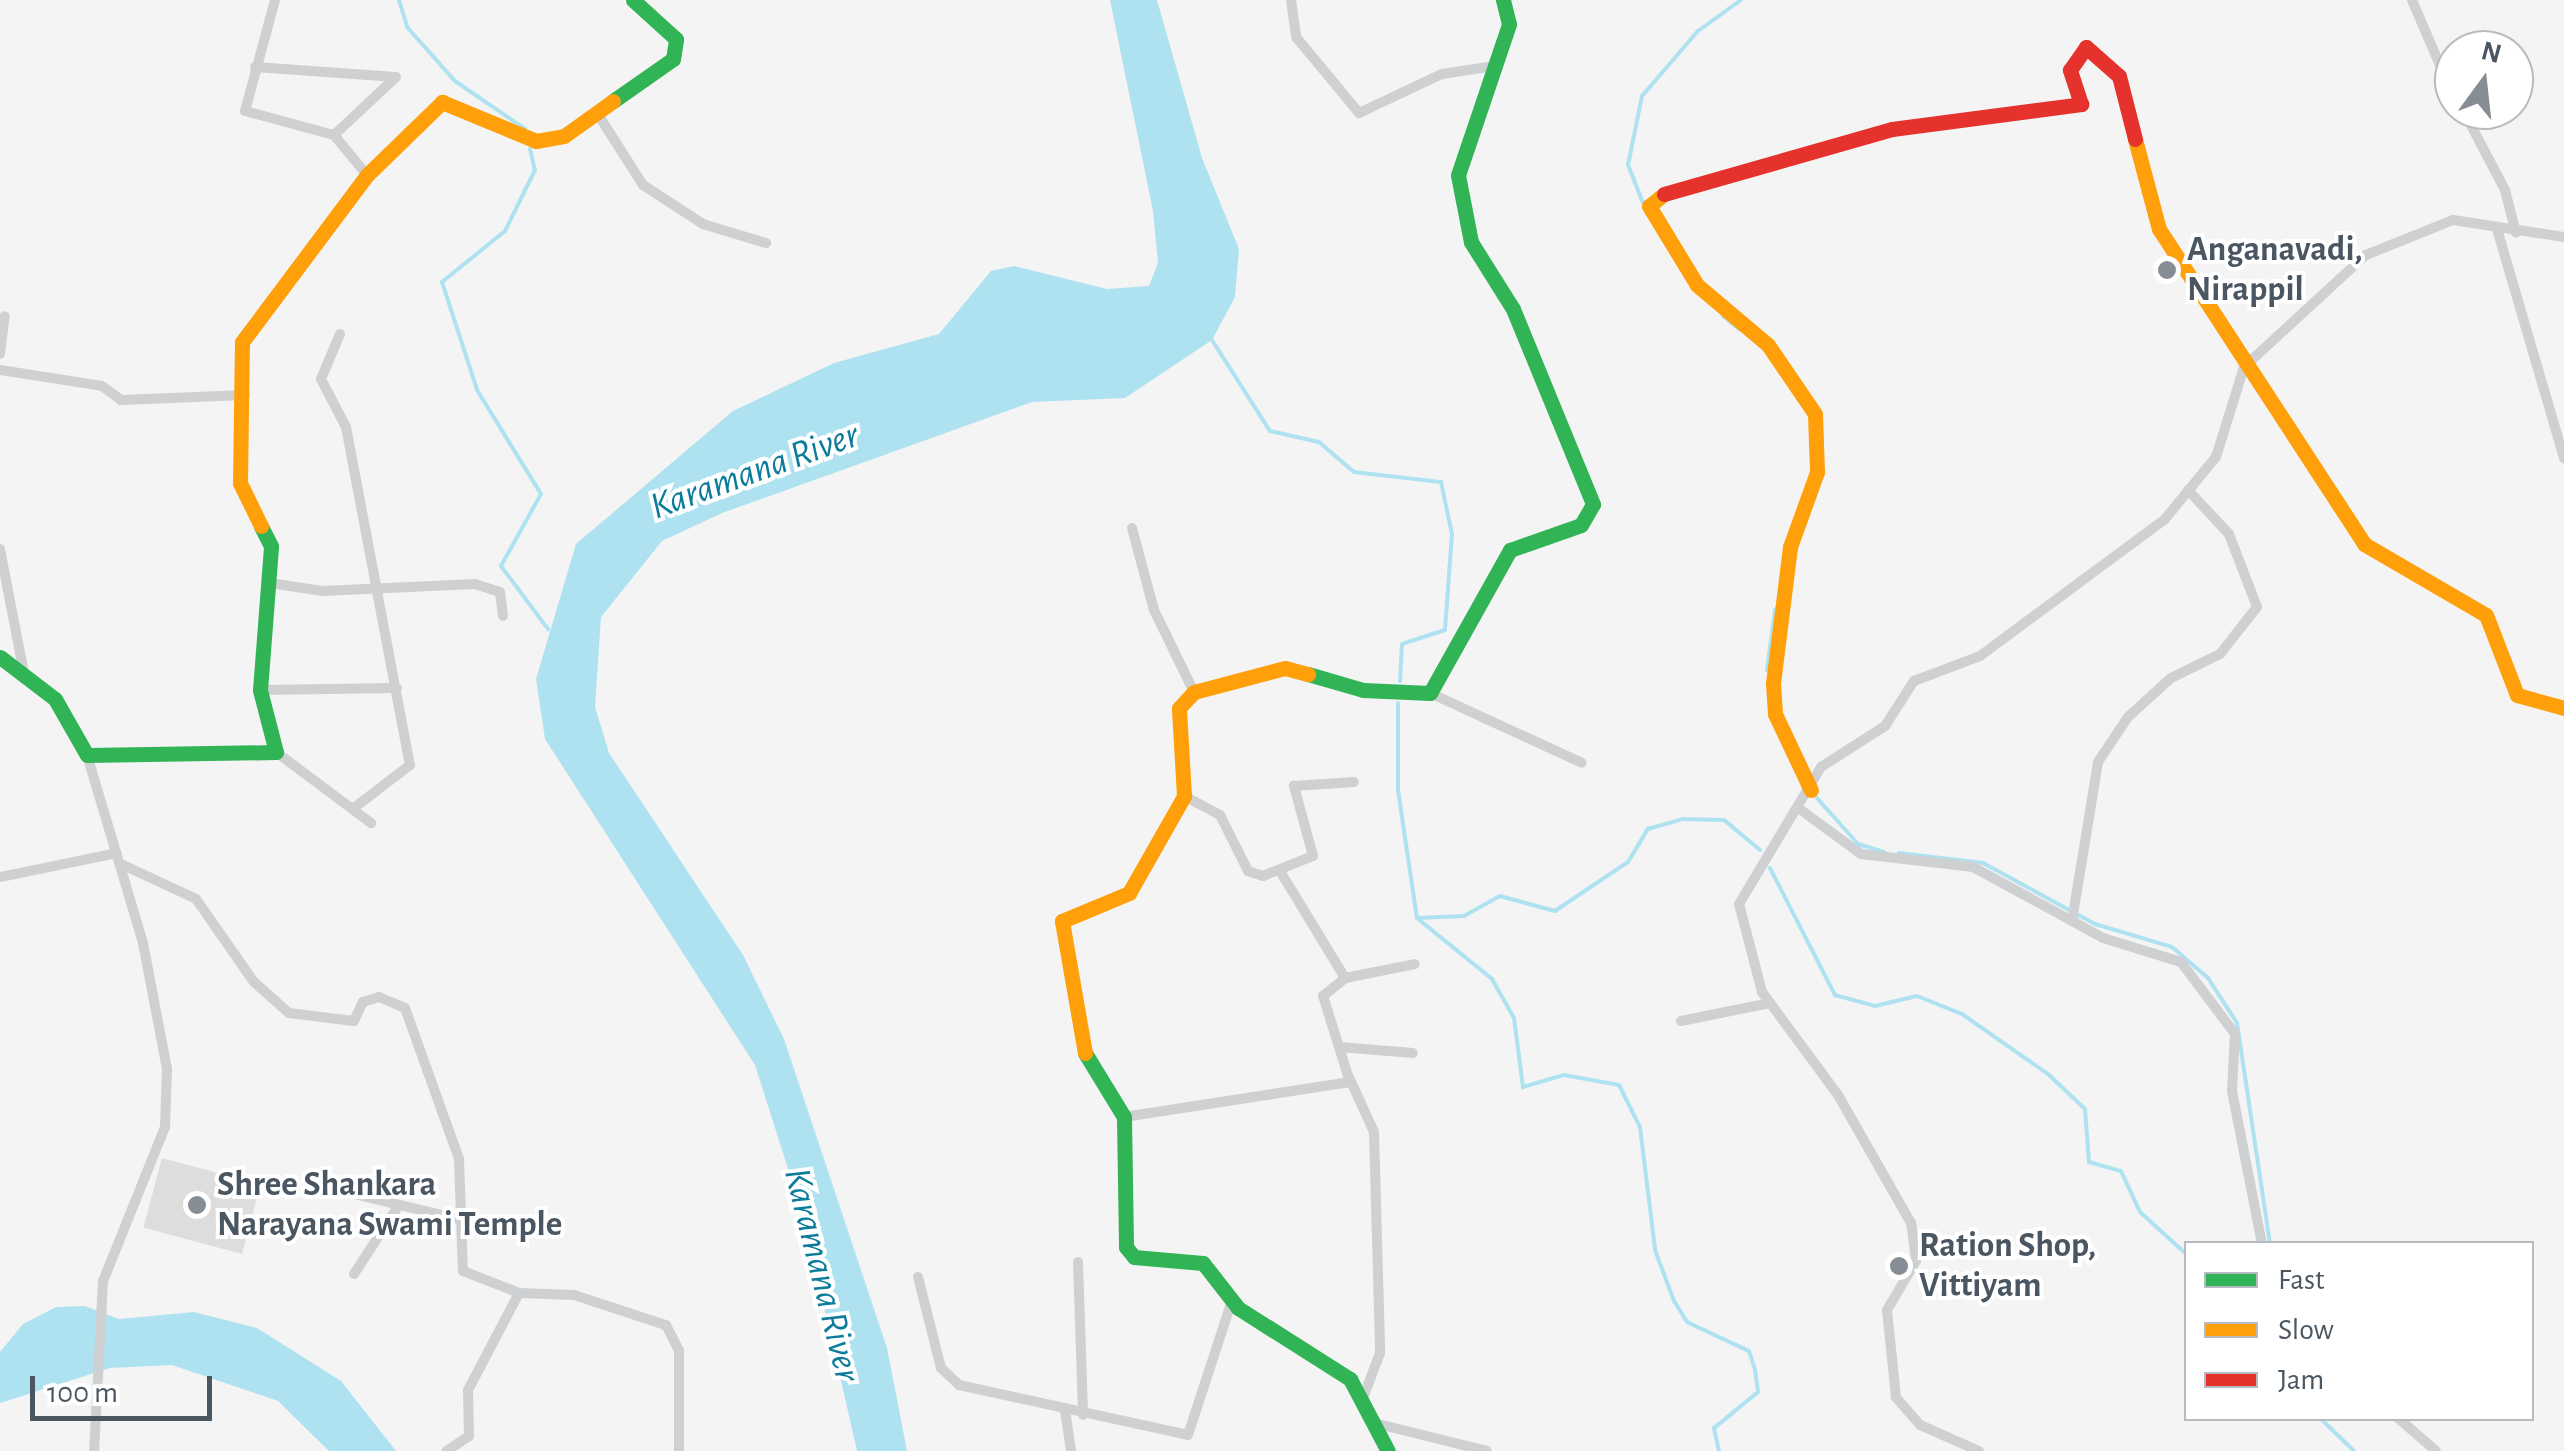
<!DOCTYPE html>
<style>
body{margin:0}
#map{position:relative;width:2564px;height:1451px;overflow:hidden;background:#f4f4f4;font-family:"Alegreya Sans",sans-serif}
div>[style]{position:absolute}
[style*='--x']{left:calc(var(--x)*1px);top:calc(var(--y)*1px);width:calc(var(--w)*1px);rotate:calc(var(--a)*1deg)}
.water>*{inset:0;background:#aee2f0}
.stream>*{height:4px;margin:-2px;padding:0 2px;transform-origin:2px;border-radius:2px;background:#aee2f0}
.building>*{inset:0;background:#ddddde;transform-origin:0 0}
.street>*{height:10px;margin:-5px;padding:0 5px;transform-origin:5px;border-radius:5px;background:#ced0d2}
.fast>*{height:15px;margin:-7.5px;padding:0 7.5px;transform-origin:7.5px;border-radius:7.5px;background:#30b455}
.slow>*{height:15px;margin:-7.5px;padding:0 7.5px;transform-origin:7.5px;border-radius:7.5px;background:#ff9f0a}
.jam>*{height:15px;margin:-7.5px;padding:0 7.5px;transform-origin:7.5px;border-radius:7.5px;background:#e5322d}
.dots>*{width:28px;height:28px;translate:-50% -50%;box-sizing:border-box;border:5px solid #fff;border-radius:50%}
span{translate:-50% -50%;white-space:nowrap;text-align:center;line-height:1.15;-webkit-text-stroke:8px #fff;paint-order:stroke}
.poi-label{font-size:35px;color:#4a5661;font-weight:700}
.left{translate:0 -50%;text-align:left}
.water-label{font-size:38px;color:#0c7c9b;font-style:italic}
.legend{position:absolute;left:2184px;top:1241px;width:350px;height:180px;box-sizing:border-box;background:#fff;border:2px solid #b7bbc0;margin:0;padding:12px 18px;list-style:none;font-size:30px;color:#4a5661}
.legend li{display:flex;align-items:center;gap:20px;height:50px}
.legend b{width:50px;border:2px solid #b7bbc0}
.north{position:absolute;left:2434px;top:30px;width:100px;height:100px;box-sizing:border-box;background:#fff;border:2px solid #b7bbc0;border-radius:50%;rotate:15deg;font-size:28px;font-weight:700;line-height:40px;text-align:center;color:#4a5661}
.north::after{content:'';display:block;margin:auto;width:35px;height:45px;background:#868d94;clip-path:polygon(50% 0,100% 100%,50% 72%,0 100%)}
.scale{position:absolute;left:30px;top:1376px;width:182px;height:45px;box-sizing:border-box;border:5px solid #4a5661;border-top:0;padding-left:12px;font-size:30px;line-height:35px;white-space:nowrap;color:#4a5661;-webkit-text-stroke:8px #fff;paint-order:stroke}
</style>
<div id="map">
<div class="water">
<i style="clip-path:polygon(1110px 0,1157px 0,1202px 158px,1239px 249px,1235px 297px,1212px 340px,1125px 398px,1032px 402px,722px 513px,662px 541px,601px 617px,595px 707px,609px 753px,743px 955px,784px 1039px,887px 1348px,907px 1451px,857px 1451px,804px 1219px,755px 1065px,545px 739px,536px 679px,576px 544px,733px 411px,834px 363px,939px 334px,991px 271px,1014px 266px,1107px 289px,1149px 286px,1158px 263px,1153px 211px)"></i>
<i style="clip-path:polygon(85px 1306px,119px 1319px,194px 1312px,257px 1328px,341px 1381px,396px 1451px,329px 1451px,278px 1401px,172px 1365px,110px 1368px,0 1403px,0 1352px,23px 1324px,56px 1307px)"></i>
</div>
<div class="stream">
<i style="--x:399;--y:0;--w:28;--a:73"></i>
<i style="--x:407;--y:27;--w:72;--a:48.4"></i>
<i style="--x:455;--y:81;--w:85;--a:34.4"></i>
<i style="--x:530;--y:149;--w:22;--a:77"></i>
<i style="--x:535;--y:170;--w:68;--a:116.2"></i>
<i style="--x:505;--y:231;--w:81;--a:141"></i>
<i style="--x:442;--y:282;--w:114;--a:72"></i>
<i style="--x:477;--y:390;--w:122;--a:58.4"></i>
<i style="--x:541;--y:494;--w:82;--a:119.1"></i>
<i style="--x:501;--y:566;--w:79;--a:53.3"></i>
<i style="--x:1643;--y:203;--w:41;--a:-111.5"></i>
<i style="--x:1628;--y:165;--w:70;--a:-78.5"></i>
<i style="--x:1642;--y:96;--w:86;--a:-49.3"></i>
<i style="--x:1698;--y:31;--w:53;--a:-35.8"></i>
<i style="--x:1723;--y:316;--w:21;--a:39"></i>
<i style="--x:1212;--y:340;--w:108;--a:57.5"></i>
<i style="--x:1270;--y:431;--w:50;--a:12.7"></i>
<i style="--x:1319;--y:442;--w:46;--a:40.6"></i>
<i style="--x:1354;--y:472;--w:88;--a:6.6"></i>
<i style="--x:1441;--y:482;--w:53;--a:78.1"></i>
<i style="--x:1452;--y:534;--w:96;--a:94.2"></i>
<i style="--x:1445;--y:630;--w:45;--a:162"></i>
<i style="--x:1402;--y:644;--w:37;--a:93"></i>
<i style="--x:1767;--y:670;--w:61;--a:-82.4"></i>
<i style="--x:1398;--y:703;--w:87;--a:90"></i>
<i style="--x:1398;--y:790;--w:129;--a:81.6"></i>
<i style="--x:1417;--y:918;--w:47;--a:-2.4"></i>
<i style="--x:1464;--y:916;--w:41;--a:-29.1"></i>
<i style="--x:1500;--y:896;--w:57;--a:15.3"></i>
<i style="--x:1555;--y:911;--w:88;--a:-33.9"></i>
<i style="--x:1628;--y:862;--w:39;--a:-59"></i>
<i style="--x:1648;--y:829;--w:35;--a:-16"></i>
<i style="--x:1682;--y:819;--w:42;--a:1.4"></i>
<i style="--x:1724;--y:820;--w:47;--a:39.8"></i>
<i style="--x:1817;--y:798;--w:62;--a:48.3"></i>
<i style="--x:1858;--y:844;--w:27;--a:17"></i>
<i style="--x:1899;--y:853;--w:85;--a:6.8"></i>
<i style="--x:1983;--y:863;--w:128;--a:28.6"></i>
<i style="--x:2095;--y:924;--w:80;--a:16.6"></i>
<i style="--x:2172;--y:947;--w:48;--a:40.7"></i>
<i style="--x:2208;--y:978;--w:54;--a:57.2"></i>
<i style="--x:2237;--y:1023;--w:223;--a:81.5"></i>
<i style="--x:1770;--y:868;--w:143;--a:62.9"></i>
<i style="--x:1835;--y:995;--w:41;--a:15.4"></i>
<i style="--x:1875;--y:1006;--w:43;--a:-13.4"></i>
<i style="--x:1917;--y:996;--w:48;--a:21.8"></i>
<i style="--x:1962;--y:1014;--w:105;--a:34.9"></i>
<i style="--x:2048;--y:1074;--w:51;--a:43.4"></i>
<i style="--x:2085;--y:1109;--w:53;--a:85.7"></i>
<i style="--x:2089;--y:1162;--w:33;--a:16"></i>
<i style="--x:2121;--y:1171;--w:45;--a:65.1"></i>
<i style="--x:2140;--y:1212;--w:62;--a:42.4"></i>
<i style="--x:1417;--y:918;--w:97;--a:39.1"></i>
<i style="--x:1492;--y:979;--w:45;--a:60.6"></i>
<i style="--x:1514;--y:1018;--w:70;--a:82.6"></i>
<i style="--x:1523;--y:1087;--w:43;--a:-16.3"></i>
<i style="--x:1564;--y:1075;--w:56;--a:10.3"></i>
<i style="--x:1619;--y:1085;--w:47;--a:63.4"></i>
<i style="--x:1640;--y:1127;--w:124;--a:83"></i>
<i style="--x:1655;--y:1250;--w:54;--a:69.6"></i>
<i style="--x:1674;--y:1301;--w:25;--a:58"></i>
<i style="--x:1687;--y:1322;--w:68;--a:25.1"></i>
<i style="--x:1749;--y:1351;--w:20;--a:72"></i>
<i style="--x:1755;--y:1370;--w:22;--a:82"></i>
<i style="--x:1758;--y:1392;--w:57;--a:140.7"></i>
<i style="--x:1714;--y:1428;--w:24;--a:78"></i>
<i style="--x:2320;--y:1418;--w:47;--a:44.1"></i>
</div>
<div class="building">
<i style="left:162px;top:1158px;width:102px;height:72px;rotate:15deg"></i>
</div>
<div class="street">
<i style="--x:275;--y:0;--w:115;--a:105.1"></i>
<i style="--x:245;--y:111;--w:92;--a:15.1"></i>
<i style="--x:334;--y:135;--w:52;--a:50.5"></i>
<i style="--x:1291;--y:0;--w:37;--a:82"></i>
<i style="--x:1296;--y:37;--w:99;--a:50.3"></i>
<i style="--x:1359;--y:113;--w:92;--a:-25.2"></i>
<i style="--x:1442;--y:74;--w:53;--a:-8.7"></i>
<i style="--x:2412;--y:0;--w:107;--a:66.8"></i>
<i style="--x:255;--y:67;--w:141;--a:4.1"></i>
<i style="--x:396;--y:77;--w:85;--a:136.9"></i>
<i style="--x:2463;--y:110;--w:90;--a:62.3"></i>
<i style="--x:2505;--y:190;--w:44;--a:75.7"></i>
<i style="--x:599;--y:116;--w:82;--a:57.5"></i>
<i style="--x:643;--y:185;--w:72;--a:33"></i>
<i style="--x:703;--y:224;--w:66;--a:16.8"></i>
<i style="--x:2497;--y:229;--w:239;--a:73.7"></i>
<i style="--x:340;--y:334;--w:49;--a:112.9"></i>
<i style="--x:321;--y:379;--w:54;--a:62.5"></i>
<i style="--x:346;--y:427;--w:344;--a:79.3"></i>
<i style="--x:410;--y:765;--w:69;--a:142.6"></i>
<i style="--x:0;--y:354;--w:38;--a:-83"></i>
<i style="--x:0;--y:370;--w:103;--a:8.9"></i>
<i style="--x:102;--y:386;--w:24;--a:36"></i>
<i style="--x:121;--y:400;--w:124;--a:-2.3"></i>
<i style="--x:1132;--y:528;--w:85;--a:75"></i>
<i style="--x:1154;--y:610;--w:91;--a:64"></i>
<i style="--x:0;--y:549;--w:122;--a:79.1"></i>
<i style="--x:270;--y:583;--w:53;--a:8.7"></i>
<i style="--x:322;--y:591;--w:153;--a:-2.6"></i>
<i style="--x:475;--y:584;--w:26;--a:18"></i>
<i style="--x:500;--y:592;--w:24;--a:83"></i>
<i style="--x:260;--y:690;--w:137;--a:-0.8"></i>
<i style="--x:1430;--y:693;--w:167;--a:24.7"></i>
<i style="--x:276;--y:752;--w:119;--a:36.8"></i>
<i style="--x:87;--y:755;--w:196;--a:73.4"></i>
<i style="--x:143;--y:943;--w:128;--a:79.2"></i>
<i style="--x:167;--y:1069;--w:58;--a:92"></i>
<i style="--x:165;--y:1127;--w:166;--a:111.9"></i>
<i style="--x:103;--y:1281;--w:170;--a:93"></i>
<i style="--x:1184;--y:796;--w:41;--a:27.8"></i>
<i style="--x:1220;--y:815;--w:63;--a:63.4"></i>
<i style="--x:1248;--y:871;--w:16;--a:18"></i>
<i style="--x:1263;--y:876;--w:54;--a:-21.8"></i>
<i style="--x:1313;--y:856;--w:73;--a:-105.2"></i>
<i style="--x:1294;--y:786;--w:60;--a:-3.8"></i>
<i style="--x:1801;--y:810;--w:74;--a:36.3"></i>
<i style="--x:1861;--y:854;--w:113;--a:6.6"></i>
<i style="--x:1973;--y:867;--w:148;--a:28.6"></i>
<i style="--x:2103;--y:938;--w:82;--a:17.1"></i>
<i style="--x:2181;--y:962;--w:90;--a:53.1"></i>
<i style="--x:2235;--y:1034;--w:57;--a:93"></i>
<i style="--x:2232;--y:1091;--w:156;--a:78.9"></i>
<i style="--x:121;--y:864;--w:83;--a:25"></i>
<i style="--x:196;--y:899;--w:101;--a:55.1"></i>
<i style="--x:254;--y:982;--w:47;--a:41.5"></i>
<i style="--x:289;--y:1013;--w:65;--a:7"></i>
<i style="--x:354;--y:1021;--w:21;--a:-65"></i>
<i style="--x:363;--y:1002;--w:17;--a:-17"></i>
<i style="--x:379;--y:997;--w:28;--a:23"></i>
<i style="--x:405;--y:1008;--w:160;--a:70.3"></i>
<i style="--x:459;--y:1159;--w:112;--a:88"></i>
<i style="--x:463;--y:1271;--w:60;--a:21.4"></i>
<i style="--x:519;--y:1293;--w:110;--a:117.7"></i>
<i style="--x:468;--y:1390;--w:46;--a:88.8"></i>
<i style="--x:469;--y:1436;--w:27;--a:146"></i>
<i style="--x:1280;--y:871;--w:125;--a:58.7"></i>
<i style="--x:1345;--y:978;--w:71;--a:-11.3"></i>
<i style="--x:0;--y:877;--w:119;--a:-11.6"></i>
<i style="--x:2072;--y:921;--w:161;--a:-80.7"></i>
<i style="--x:2098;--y:762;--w:54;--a:-56.3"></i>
<i style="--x:2128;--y:717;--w:58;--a:-42.2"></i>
<i style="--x:2171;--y:678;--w:55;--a:-26.1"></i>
<i style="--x:2220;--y:654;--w:60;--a:-51.8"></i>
<i style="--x:2257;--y:607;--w:78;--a:-111"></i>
<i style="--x:2229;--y:534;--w:60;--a:-133"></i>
<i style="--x:1681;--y:1021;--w:91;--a:-11.4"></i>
<i style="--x:1340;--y:1047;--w:73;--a:4.7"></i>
<i style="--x:1349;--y:1077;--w:60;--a:65.6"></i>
<i style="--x:1374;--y:1132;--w:221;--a:88.4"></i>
<i style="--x:1380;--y:1353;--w:51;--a:110.6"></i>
<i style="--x:1124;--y:1117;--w:229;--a:-8.8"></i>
<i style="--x:1350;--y:1082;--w:90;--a:-107.4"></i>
<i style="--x:1323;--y:996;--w:28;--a:-39"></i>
<i style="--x:325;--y:1187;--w:141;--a:13.5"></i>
<i style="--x:1078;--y:1262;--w:153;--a:88.1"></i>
<i style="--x:354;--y:1274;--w:79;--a:-56.9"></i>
<i style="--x:918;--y:1277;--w:94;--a:75.8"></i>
<i style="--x:941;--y:1368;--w:25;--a:43"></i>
<i style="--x:959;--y:1385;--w:234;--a:12.3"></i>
<i style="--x:1188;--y:1435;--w:142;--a:-71.9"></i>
<i style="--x:519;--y:1293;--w:55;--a:2.1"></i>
<i style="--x:574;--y:1295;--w:97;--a:18.1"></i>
<i style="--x:666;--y:1325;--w:28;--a:63"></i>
<i style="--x:679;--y:1350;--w:101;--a:90"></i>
<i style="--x:1065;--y:1410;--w:41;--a:81.7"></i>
<i style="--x:2398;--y:1418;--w:50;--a:41"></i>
<i style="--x:1374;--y:1423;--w:116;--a:13.9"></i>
<i style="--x:1979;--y:1451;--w:64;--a:-156.2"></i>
<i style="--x:1920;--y:1425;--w:37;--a:-131"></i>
<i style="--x:1896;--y:1397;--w:87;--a:-95.9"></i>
<i style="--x:1887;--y:1310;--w:57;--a:-59.4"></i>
<i style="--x:1916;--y:1261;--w:38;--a:-97"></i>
<i style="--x:1911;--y:1223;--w:147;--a:-119.7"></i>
<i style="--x:1838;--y:1095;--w:128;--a:-126.4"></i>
<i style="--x:1762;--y:992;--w:91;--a:-104.6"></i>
<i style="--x:1739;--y:904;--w:160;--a:-59.1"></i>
<i style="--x:1821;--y:767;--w:76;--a:-32.6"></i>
<i style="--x:1885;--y:726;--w:54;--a:-57.2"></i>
<i style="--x:1914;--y:681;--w:71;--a:-20.7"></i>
<i style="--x:1980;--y:656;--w:230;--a:-36.5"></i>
<i style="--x:2165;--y:519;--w:80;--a:-50.6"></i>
<i style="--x:2216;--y:457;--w:94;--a:-72.7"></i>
<i style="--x:2244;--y:367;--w:166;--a:-42.6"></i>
<i style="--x:2366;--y:255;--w:94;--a:-21.9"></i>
<i style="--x:2453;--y:220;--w:112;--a:8.7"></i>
</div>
<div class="fast">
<i style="--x:613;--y:101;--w:73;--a:-35"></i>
<i style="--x:673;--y:59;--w:20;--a:-81"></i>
<i style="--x:676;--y:39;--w:58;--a:-137.8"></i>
<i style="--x:0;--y:657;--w:69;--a:37.4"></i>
<i style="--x:55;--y:699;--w:64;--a:60.3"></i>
<i style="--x:87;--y:755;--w:189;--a:-0.9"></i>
<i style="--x:276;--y:752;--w:64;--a:-104.5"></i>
<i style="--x:260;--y:690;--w:144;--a:-85.6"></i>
<i style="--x:271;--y:546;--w:22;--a:-117"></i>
<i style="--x:1308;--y:674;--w:57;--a:16.2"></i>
<i style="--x:1363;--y:690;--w:67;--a:2.6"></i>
<i style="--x:1430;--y:693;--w:164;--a:-60.8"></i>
<i style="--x:1510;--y:550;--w:75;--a:-19.4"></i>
<i style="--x:1581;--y:525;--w:24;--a:-60"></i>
<i style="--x:1593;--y:504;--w:211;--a:-112.3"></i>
<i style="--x:1513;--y:309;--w:79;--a:-122.1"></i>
<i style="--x:1471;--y:242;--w:68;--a:-101"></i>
<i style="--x:1458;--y:175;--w:159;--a:-71.3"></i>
<i style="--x:1509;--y:24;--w:25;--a:-104"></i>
<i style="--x:1085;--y:1053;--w:75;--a:58.6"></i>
<i style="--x:1124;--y:1117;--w:130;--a:89.1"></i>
<i style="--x:1126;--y:1247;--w:13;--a:51"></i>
<i style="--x:1134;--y:1257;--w:69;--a:5"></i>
<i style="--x:1203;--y:1263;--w:57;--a:52.1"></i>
<i style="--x:1238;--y:1308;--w:133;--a:32.4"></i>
<i style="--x:1350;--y:1379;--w:81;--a:62.2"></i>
</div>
<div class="slow">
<i style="--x:2135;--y:139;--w:93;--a:75.1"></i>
<i style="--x:2159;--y:229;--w:376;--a:56.9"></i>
<i style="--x:2364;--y:544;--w:141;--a:30.2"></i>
<i style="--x:2486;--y:615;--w:86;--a:68.8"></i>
<i style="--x:2517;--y:695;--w:49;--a:15.5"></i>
<i style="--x:1664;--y:194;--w:19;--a:141"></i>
<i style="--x:1649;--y:206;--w:92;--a:58.7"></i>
<i style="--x:1697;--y:285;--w:93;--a:40.2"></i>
<i style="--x:1768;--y:345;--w:83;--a:55.7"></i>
<i style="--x:1815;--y:414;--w:58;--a:88"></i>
<i style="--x:1817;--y:472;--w:80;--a:109.8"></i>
<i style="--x:1790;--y:547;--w:138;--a:97.1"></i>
<i style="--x:1773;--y:684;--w:30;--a:86"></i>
<i style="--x:1775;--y:714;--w:84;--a:64.7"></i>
<i style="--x:261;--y:526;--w:48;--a:-116"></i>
<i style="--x:240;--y:483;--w:141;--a:-89.2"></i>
<i style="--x:242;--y:342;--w:209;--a:-53.2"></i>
<i style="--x:367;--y:175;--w:105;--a:-44.2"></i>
<i style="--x:442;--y:102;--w:102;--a:22.5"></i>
<i style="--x:536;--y:141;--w:28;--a:-10"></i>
<i style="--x:564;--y:136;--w:60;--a:-35.5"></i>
<i style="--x:1085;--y:1053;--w:134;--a:-99.9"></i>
<i style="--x:1062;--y:921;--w:73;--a:-22.7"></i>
<i style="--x:1129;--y:893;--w:112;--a:-60.4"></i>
<i style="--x:1184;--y:796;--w:88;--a:-93.3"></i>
<i style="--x:1179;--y:708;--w:22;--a:-47"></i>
<i style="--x:1194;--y:692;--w:94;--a:-14.8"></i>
<i style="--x:1285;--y:668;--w:24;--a:15"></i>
</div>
<div class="jam">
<i style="--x:1664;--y:194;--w:237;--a:-15.9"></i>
<i style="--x:1892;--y:129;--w:191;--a:-7.5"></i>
<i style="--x:2081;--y:104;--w:36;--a:-108"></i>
<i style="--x:2070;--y:70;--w:28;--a:-55"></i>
<i style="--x:2086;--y:47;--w:44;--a:41.3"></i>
<i style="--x:2119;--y:76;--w:65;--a:75.7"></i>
</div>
<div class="dots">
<i style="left:2167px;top:270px;background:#868d94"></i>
<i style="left:197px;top:1205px;background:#868d94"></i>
<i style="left:1899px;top:1266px;background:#868d94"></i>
</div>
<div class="poi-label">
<span class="left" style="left:2187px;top:270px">Anganavadi,<br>Nirappil</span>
<span class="left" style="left:217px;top:1205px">Shree Shankara<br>Narayana Swami Temple</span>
<span class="left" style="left:1919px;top:1266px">Ration Shop,<br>Vittiyam</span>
</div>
<div class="water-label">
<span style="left:755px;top:472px;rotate:-20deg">Karamana River</span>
<span style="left:821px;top:1275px;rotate:76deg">Karamana River</span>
</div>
<ul class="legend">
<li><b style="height:12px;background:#30b455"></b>Fast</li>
<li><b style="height:12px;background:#ff9f0a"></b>Slow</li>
<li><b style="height:12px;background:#e5322d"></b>Jam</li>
</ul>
<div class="north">N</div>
<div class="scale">100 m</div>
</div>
